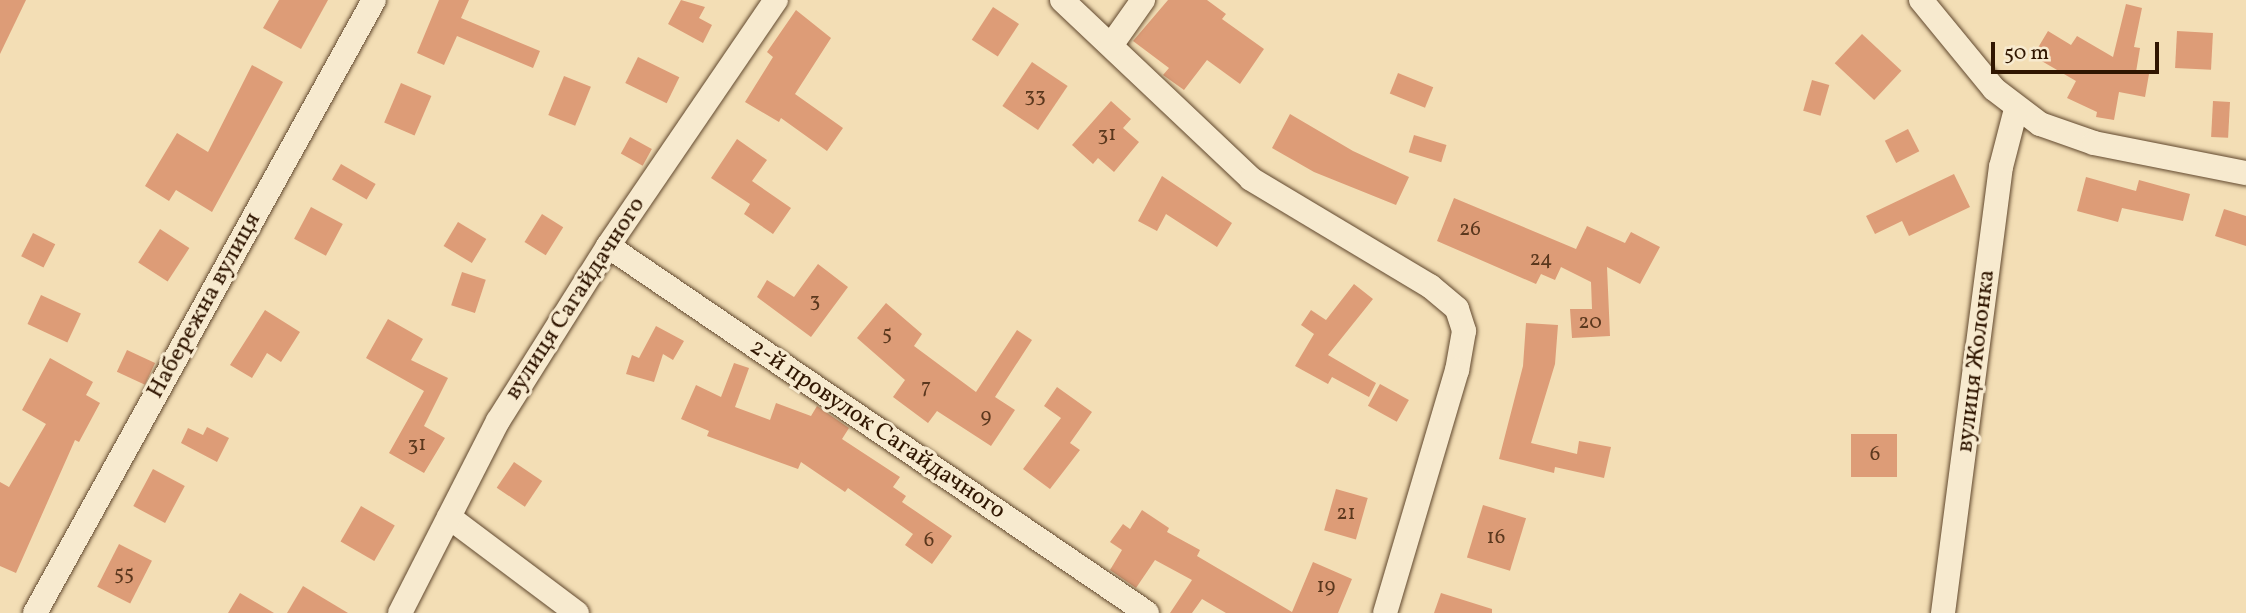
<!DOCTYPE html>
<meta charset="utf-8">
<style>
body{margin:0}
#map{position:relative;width:2246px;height:613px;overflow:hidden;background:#f3deb5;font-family:Vollkorn,serif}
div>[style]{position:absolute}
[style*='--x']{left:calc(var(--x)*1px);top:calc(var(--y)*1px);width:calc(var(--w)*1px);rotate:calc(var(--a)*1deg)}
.building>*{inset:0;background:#dd9c77;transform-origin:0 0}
.roads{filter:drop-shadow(0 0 2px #61482e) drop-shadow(0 0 2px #61482e)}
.minor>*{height:24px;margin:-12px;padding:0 12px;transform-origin:12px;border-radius:12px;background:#f7eacf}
span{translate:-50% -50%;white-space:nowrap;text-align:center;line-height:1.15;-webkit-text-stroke:6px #f7eacf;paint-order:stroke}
.number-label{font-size:21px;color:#5b381e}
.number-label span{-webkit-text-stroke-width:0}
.street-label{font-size:24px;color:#301601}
.scale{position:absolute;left:1991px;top:42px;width:168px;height:32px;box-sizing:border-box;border:4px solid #301601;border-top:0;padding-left:9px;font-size:21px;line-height:24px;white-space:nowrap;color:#301601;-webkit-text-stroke:5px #f7eacf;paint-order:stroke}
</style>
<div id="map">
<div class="building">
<i style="clip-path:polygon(0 0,26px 0,0 54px)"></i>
<i style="clip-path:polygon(279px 0,328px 0,301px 49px,263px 28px)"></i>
<i style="clip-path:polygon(439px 0,469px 0,461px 18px,540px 51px,533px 68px,457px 36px,444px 65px,417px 53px)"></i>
<i style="clip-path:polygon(681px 0,705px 7px,699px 18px,712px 25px,703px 43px,668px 24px)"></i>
<i style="clip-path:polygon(1168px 0,1207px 0,1226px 14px,1222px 19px,1264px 49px,1240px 84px,1207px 60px,1184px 90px,1163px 75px,1169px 68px,1133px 41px)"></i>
<i style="clip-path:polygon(2126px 4px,2142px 8px,2134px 47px,2140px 48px,2136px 72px,2149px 74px,2145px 97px,2119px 92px,2114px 120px,2096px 117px,2097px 112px,2067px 98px,2076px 81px,2033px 56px,2048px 31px,2071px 45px,2077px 36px,2113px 57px)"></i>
<i style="left:993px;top:7px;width:31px;height:39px;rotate:33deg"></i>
<i style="clip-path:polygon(796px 10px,831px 38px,795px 94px,843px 128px,827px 151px,781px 118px,779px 122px,745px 102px,773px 57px,767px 52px)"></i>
<i style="left:2177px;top:31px;width:36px;height:37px;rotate:3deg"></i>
<i style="left:1862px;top:34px;width:54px;height:40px;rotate:43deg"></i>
<i style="left:638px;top:57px;width:46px;height:29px;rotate:26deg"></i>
<i style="left:1032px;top:62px;width:43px;height:53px;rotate:34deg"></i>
<i style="clip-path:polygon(252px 65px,283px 82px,212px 212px,176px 190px,169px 201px,145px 186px,177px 133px,208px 152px)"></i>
<i style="left:1398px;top:73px;width:38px;height:22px;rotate:22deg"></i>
<i style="left:564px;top:76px;width:29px;height:42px;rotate:22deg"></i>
<i style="left:1812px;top:80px;width:18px;height:32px;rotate:16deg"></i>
<i style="left:401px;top:83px;width:33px;height:43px;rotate:23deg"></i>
<i style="clip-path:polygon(1111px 101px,1131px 119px,1123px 128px,1139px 142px,1114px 172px,1098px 158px,1093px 164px,1072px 145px)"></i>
<i style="left:2213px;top:101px;width:17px;height:36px;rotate:3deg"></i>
<i style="clip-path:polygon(1290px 114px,1353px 151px,1409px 177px,1396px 205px,1314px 172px,1272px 148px)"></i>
<i style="left:1908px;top:129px;width:25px;height:26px;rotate:63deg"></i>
<i style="left:1414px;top:135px;width:34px;height:18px;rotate:17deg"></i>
<i style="left:630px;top:137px;width:25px;height:19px;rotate:29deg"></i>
<i style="clip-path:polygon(737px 139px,767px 160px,752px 181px,791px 208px,773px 234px,744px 214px,750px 204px,711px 178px)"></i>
<i style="left:341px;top:164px;width:40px;height:18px;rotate:30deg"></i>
<i style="clip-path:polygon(1954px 174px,1970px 207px,1909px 236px,1902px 221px,1875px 234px,1866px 216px)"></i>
<i style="clip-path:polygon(1162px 176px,1232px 223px,1217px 247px,1166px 214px,1157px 231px,1138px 221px)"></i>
<i style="clip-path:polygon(2086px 177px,2136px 191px,2139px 180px,2190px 194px,2183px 221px,2122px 208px,2118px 222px,2077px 211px)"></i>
<i style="clip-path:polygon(1454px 198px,1576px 249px,1587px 226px,1625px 243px,1631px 232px,1660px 247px,1640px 284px,1607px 267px,1610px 336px,1572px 338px,1570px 309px,1592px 309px,1591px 282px,1561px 267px,1555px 280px,1541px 274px,1536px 284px,1437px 241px)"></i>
<i style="left:311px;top:207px;width:36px;height:36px;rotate:28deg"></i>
<i style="clip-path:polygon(2224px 209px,2246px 216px,2246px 246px,2215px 236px)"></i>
<i style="left:542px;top:214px;width:25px;height:33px;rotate:32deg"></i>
<i style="left:458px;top:222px;width:33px;height:28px;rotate:31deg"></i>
<i style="left:160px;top:229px;width:35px;height:40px;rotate:33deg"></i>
<i style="left:33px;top:233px;width:25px;height:26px;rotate:27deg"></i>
<i style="clip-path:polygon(818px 264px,848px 287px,811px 337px,757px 297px,767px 280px,794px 297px)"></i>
<i style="left:462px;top:272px;width:25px;height:35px;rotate:18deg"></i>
<i style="clip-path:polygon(1354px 284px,1373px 299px,1328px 355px,1376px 383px,1369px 397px,1332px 377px,1328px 384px,1295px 366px,1314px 334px,1301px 325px,1311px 310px,1326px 320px)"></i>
<i style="left:41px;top:295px;width:44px;height:32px;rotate:25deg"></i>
<i style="clip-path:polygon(886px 303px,922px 334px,914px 346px,976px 392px,1017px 330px,1032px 340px,995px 397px,1015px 410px,991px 446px,937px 411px,928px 423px,893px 397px,905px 380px,857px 338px)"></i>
<i style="clip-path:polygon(265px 310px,300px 332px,281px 362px,267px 353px,252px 378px,230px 365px)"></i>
<i style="clip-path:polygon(388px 319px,423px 339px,411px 360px,448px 378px,424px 426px,445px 438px,424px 473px,389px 453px,424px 391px,366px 358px)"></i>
<i style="clip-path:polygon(1526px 323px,1558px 325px,1555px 364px,1531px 443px,1577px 454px,1579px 441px,1611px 447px,1604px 478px,1555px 467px,1554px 473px,1499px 459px,1523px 366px)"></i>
<i style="clip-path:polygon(656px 326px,684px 341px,673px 360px,663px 354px,654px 382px,626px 374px,632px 355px,639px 358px)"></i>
<i style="left:127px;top:350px;width:31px;height:24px;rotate:25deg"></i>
<i style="clip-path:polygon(50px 358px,93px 382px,86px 395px,100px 403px,79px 442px,75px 440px,16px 573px,0 566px,0 482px,9px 487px,46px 424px,22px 410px)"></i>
<i style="clip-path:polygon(734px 363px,749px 368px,735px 407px,770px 420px,776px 403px,811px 416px,817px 406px,849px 428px,842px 439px,900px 477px,893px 487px,906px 496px,902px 502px,952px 536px,932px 564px,905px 545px,913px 534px,848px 488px,845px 492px,801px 462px,798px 469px,707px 436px,709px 431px,681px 419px,696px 385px,721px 397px)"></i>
<i style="left:1380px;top:384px;width:33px;height:25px;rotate:29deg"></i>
<i style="clip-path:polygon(1057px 387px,1092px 412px,1070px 443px,1080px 450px,1050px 489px,1023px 469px,1061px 418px,1044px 406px)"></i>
<i style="clip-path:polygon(207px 427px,229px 438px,217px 462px,181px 443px,188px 428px,203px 435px)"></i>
<i style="left:1851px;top:434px;width:46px;height:43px"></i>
<i style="left:514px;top:462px;width:34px;height:31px;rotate:34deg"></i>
<i style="left:153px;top:469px;width:36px;height:42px;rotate:28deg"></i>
<i style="left:1336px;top:489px;width:33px;height:43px;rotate:16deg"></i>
<i style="left:1483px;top:505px;width:45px;height:55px;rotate:17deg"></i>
<i style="left:361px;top:506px;width:39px;height:41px;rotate:30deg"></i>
<i style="clip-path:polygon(1142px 510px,1169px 528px,1167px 532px,1200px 550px,1197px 556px,1292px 612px,1313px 562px,1352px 579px,1338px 613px,1226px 613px,1202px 599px,1192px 613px,1170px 613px,1192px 580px,1155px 560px,1136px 588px,1110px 570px,1122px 550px,1110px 542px,1123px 524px,1130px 529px)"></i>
<i style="left:119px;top:544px;width:37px;height:48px;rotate:27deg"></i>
<i style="clip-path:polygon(303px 586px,348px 613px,287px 613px)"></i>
<i style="clip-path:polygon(240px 593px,274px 613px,228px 613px)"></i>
<i style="clip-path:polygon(1441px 593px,1492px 609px,1492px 613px,1434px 613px)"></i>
</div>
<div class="roads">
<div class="minor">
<i style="--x:1062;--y:0;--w:260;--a:43.4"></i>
<i style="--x:1251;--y:179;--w:209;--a:30.9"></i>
<i style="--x:1430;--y:286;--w:35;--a:40"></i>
<i style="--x:1457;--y:309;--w:23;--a:72"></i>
<i style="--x:1464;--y:331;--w:40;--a:100"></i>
<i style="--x:1457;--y:370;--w:253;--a:106.5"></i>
<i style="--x:1921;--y:0;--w:115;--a:50.6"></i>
<i style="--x:1994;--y:89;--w:58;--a:37.3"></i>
<i style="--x:2040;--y:124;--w:57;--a:19.4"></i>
<i style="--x:2094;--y:143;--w:155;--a:11.2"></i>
<i style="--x:1112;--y:44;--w:54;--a:-54.8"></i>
<i style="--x:608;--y:246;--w:652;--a:34.25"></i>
<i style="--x:449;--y:517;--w:160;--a:36.9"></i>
<i style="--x:35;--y:613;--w:700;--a:-61.06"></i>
<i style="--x:400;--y:613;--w:216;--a:-63"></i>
<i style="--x:498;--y:421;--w:207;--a:-57.8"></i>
<i style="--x:608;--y:246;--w:298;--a:-55.7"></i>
<i style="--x:1943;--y:613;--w:450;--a:-82.6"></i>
<i style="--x:2001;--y:167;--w:60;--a:-75.5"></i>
</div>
</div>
<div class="number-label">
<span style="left:1035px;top:96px">33</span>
<span style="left:1107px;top:135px">31</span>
<span style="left:1470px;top:230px">26</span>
<span style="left:1541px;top:260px">24</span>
<span style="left:815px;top:301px">3</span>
<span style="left:1590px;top:323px">20</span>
<span style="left:887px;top:334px">5</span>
<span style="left:926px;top:388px">7</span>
<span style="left:986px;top:417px">9</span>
<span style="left:417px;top:445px">31</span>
<span style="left:1875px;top:455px">6</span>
<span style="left:1346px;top:514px">21</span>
<span style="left:1496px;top:538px">16</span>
<span style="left:929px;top:541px">6</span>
<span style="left:124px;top:574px">55</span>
<span style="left:1326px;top:587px">19</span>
</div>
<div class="street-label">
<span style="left:576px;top:299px;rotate:-57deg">вулиця Сагайдачного</span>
<span style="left:205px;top:306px;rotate:-61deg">Набережна вулиця</span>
<span style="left:1977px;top:361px;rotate:-83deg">вулиця Жолонка</span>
<span style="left:877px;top:430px;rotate:34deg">2-й провулок Сагайдачного</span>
</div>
<div class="scale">50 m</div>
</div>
